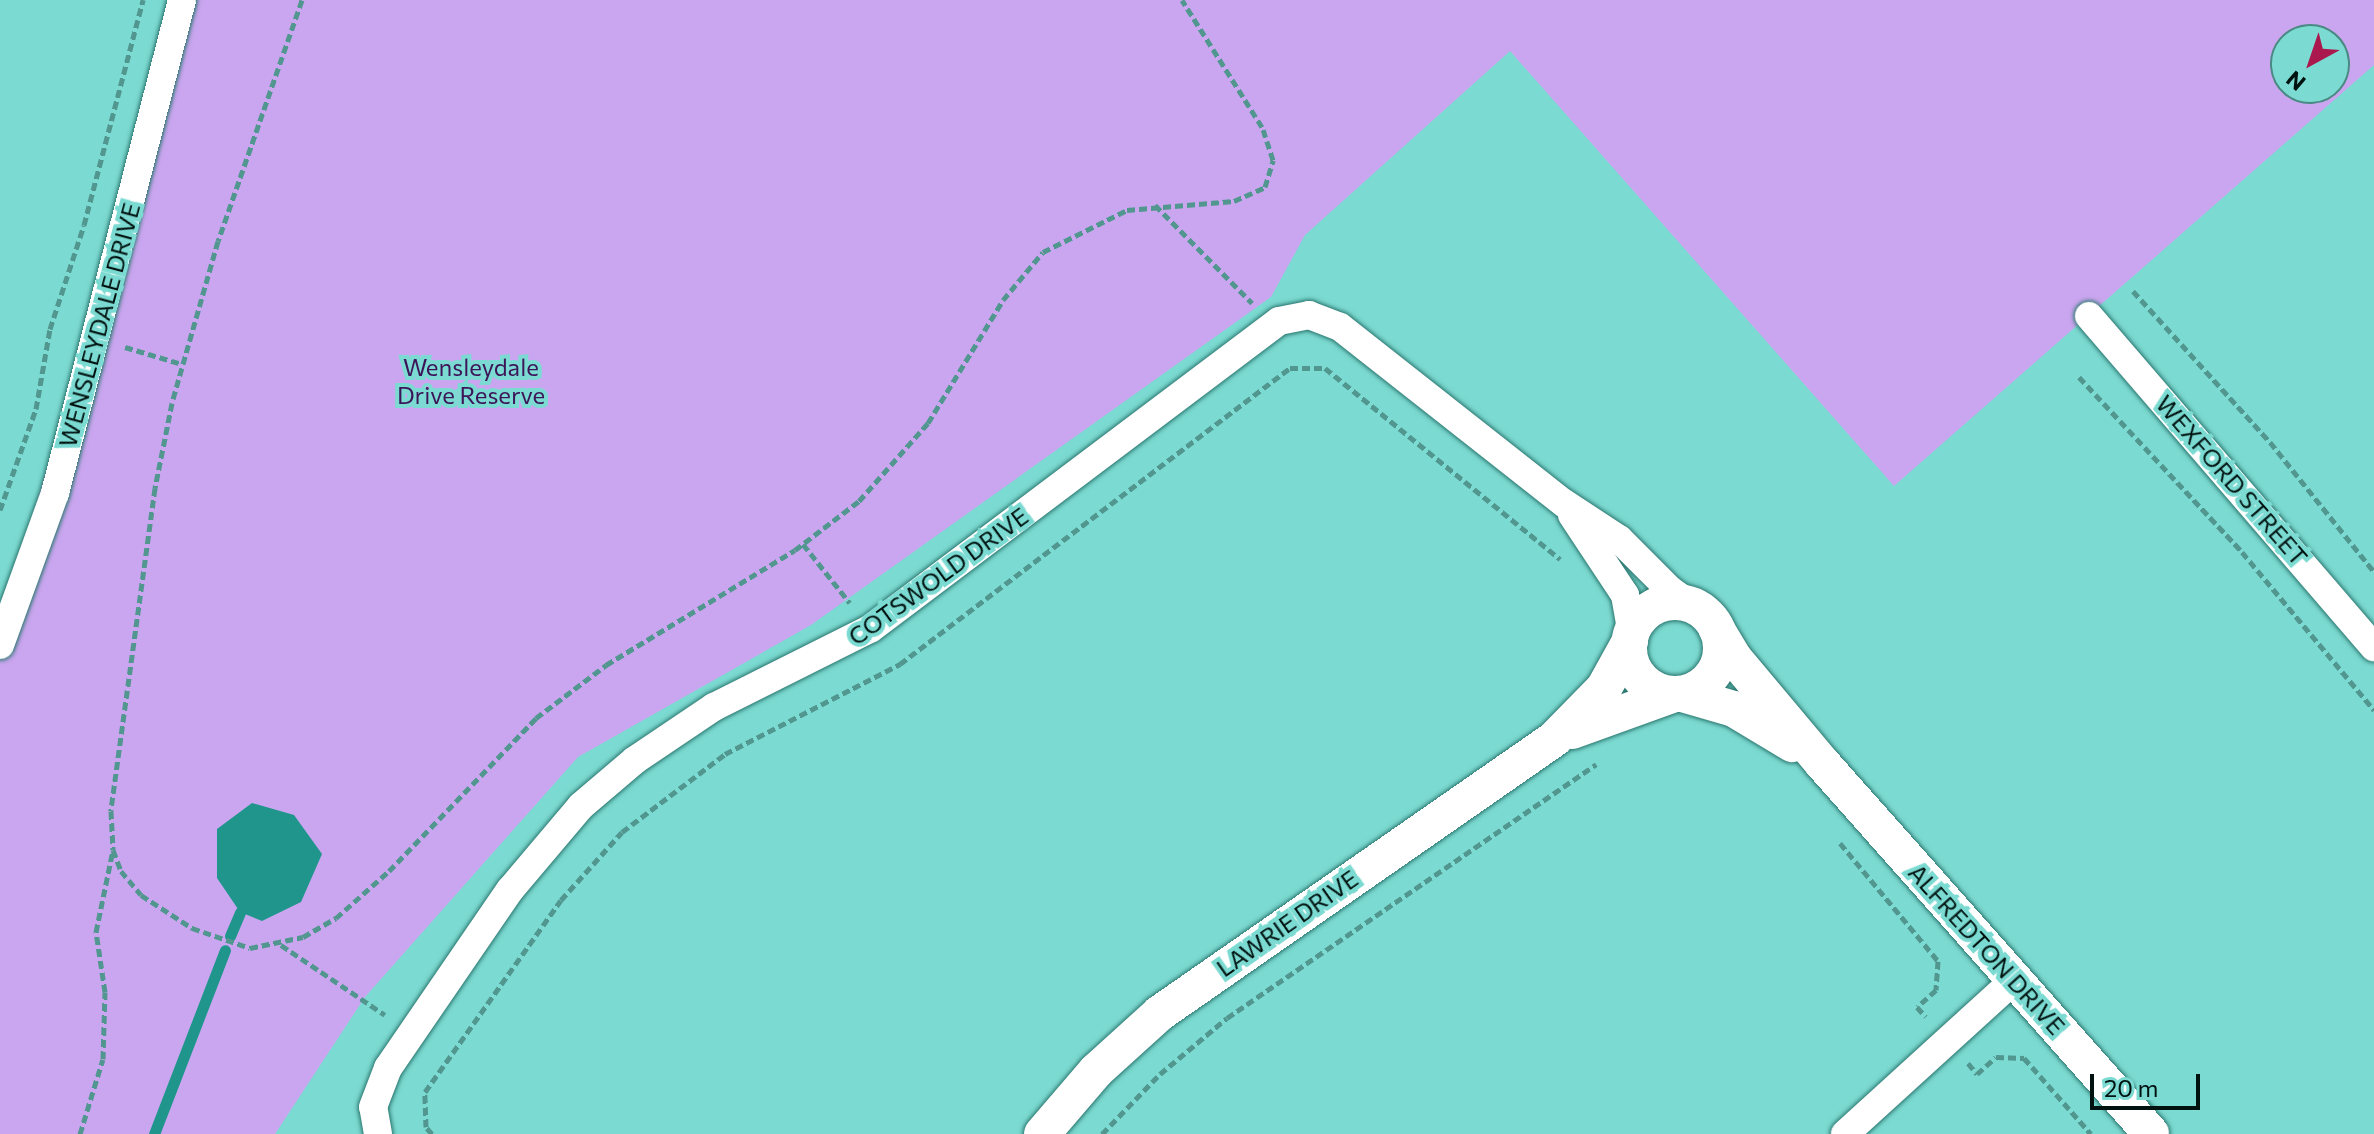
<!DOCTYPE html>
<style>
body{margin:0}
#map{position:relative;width:2374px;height:1134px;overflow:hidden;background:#7bdad1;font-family:Commissioner,sans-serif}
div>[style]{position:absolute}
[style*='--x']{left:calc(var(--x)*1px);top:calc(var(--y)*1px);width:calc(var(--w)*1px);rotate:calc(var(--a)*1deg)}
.green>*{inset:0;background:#cba6f0}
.water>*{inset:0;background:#1f958c}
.stream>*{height:11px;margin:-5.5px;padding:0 5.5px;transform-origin:5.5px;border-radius:5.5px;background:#1f958c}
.path>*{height:5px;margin-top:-2.5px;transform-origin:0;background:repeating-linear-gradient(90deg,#51968f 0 8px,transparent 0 12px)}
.roads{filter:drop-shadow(0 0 2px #2b766f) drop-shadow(0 0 2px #2b766f)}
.minor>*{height:28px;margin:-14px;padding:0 14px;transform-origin:14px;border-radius:14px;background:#fff}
.tertiary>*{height:36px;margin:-18px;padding:0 18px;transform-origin:18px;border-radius:18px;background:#fff}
.tertiary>.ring{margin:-18px;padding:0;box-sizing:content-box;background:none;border:36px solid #fff;border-radius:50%}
span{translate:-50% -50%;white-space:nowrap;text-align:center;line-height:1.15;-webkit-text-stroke:8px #7bdad1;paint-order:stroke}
.street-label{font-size:24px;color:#001210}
.park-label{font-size:24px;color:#3c1458}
.north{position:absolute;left:2270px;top:24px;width:80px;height:80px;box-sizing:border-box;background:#7bdad1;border:2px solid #4a8a84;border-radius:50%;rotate:220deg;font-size:22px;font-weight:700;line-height:32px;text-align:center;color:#001210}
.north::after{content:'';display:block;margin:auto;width:28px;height:36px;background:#ab184d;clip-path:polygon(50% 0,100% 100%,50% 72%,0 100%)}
.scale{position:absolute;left:2090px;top:1074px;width:110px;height:36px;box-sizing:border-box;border:4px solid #001210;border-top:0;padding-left:10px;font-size:24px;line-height:28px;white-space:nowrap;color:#001210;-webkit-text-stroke:6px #7bdad1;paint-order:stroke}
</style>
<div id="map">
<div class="green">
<i style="clip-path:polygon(evenodd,188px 0,2374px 0,2374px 65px,1894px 486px,1510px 51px,1305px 235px,1271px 297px,811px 625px,578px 757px,365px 997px,275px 1134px,0 1134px,0 623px,188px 0,2286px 40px,2334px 40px,2334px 88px,2286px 88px,2286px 40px)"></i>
</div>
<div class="water">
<i style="clip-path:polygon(252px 803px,294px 815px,322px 854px,301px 902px,262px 921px,240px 912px,217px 878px,217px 829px)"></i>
</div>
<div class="stream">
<i style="--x:230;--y:936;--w:26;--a:-67"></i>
<i style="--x:154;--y:1134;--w:197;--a:-68.9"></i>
</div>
<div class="path">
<i style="--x:302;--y:0;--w:255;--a:109.2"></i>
<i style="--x:218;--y:241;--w:168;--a:105.9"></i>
<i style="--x:172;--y:403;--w:87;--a:101.3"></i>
<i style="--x:155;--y:488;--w:326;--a:97.8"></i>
<i style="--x:111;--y:811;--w:39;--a:87"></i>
<i style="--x:113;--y:850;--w:22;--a:69"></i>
<i style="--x:121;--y:871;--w:31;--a:50"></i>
<i style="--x:141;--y:895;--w:61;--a:32.9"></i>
<i style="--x:192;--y:928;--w:61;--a:19"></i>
<i style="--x:250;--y:948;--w:54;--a:-11.7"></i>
<i style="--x:303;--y:937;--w:38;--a:-30"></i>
<i style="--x:336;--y:918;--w:71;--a:-41.6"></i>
<i style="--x:389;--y:871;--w:212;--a:-46.1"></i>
<i style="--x:536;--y:718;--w:88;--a:-37.1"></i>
<i style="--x:606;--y:665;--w:221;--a:-31.3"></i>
<i style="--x:795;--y:550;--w:81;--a:-37.4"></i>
<i style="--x:859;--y:501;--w:104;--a:-48.5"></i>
<i style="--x:928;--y:423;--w:144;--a:-58.6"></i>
<i style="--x:1003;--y:300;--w:62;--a:-50.2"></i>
<i style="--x:1043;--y:252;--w:94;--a:-26.6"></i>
<i style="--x:1127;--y:210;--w:107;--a:-4.8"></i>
<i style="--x:1234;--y:201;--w:34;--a:-24"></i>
<i style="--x:1265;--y:187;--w:28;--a:-73"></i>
<i style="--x:1273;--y:160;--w:35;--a:-108"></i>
<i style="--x:1262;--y:127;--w:150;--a:-122.2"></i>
<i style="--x:1155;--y:205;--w:138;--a:45.3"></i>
<i style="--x:2133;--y:291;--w:204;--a:47.8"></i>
<i style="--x:2270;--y:442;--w:166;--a:51.3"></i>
<i style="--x:125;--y:347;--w:59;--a:16.6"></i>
<i style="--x:2079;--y:377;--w:239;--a:47"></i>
<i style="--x:2242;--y:552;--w:206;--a:50.1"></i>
<i style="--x:0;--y:510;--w:107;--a:-70.4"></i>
<i style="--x:36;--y:409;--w:81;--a:-80.1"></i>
<i style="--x:50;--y:329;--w:109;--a:-71.9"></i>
<i style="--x:84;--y:225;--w:233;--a:-75.3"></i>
<i style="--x:803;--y:544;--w:75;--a:51.5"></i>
<i style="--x:1840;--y:843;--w:153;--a:50.3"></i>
<i style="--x:1938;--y:961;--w:29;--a:94"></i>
<i style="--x:1936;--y:990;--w:25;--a:138"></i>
<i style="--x:1917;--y:1007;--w:13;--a:48"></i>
<i style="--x:281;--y:945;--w:125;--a:33.9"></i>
<i style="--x:1968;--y:1063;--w:14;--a:51"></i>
<i style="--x:1977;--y:1074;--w:25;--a:-42"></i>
<i style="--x:1996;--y:1057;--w:28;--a:2"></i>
<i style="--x:2024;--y:1058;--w:101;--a:48.6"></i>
<i style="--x:80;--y:1134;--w:78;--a:-73"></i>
<i style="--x:103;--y:1059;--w:67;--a:-88.3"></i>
<i style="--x:105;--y:992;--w:61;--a:-98.5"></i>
<i style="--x:96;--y:932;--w:84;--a:-78.3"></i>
<i style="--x:432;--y:1134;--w:9;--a:-131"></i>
<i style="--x:426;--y:1127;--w:35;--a:-92"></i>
<i style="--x:425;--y:1092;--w:235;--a:-54.7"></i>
<i style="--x:561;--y:900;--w:91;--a:-48.1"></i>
<i style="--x:622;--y:832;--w:129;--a:-37.1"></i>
<i style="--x:725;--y:754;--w:197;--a:-27.2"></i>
<i style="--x:900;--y:664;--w:490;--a:-37.2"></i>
<i style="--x:1290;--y:368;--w:35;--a:0"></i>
<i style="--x:1325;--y:368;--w:303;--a:39.1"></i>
<i style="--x:1102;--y:1134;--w:83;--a:-46"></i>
<i style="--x:1160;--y:1074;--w:87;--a:-39.9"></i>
<i style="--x:1227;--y:1018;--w:448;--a:-34.5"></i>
</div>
<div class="roads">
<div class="minor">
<i style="--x:2089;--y:316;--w:437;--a:49.3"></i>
<i style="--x:1572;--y:515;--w:96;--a:56.5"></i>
<i style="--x:1625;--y:595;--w:39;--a:80"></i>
<i style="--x:0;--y:645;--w:162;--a:-70.1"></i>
<i style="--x:55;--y:493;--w:509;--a:-75.55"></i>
<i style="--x:378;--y:1134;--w:27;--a:-100"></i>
<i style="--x:373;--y:1107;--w:42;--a:-69"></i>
<i style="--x:388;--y:1068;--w:216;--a:-55.6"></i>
<i style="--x:510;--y:890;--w:110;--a:-49.8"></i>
<i style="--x:581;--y:806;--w:71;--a:-40.4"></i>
<i style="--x:635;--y:760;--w:95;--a:-33.9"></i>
<i style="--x:714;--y:707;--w:174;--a:-26.6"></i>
<i style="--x:870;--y:629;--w:512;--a:-36.98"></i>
<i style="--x:1279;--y:321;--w:31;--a:-11"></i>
<i style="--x:1309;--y:315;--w:33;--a:21"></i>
<i style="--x:1340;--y:327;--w:285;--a:38.2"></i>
<i style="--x:1564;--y:503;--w:66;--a:33.2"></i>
<i style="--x:1619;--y:539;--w:72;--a:45"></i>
<i style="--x:1670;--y:590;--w:32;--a:35"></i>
<i style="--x:1845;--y:1134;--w:229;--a:-42.3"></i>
</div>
<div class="tertiary">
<i class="ring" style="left:1629px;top:602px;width:56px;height:56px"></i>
<i style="--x:1716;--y:628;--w:35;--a:59"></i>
<i style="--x:1734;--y:658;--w:138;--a:50"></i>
<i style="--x:1823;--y:764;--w:494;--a:48.4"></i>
<i style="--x:1682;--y:694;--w:54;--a:16.1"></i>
<i style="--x:1734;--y:709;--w:68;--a:31.1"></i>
<i style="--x:1572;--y:731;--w:109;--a:-19.8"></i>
<i style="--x:1042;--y:1134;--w:83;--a:-49.4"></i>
<i style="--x:1096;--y:1071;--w:86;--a:-42.2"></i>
<i style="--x:1160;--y:1013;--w:481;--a:-34.8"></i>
<i style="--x:1555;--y:738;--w:70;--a:-45.6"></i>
<i style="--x:1604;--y:688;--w:54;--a:-61"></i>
</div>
</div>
<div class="street-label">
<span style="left:99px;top:325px;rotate:-75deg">WENSLEYDALE DRIVE</span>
<span style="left:2232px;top:480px;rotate:49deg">WEXFORD STREET</span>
<span style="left:938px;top:576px;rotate:-36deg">COTSWOLD DRIVE</span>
<span style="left:1287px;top:923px;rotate:-35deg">LAWRIE DRIVE</span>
<span style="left:1987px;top:949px;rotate:48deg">ALFREDTON DRIVE</span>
</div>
<div class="park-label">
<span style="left:471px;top:381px">Wensleydale<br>Drive Reserve</span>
</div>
<div class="north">N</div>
<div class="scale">20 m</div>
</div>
